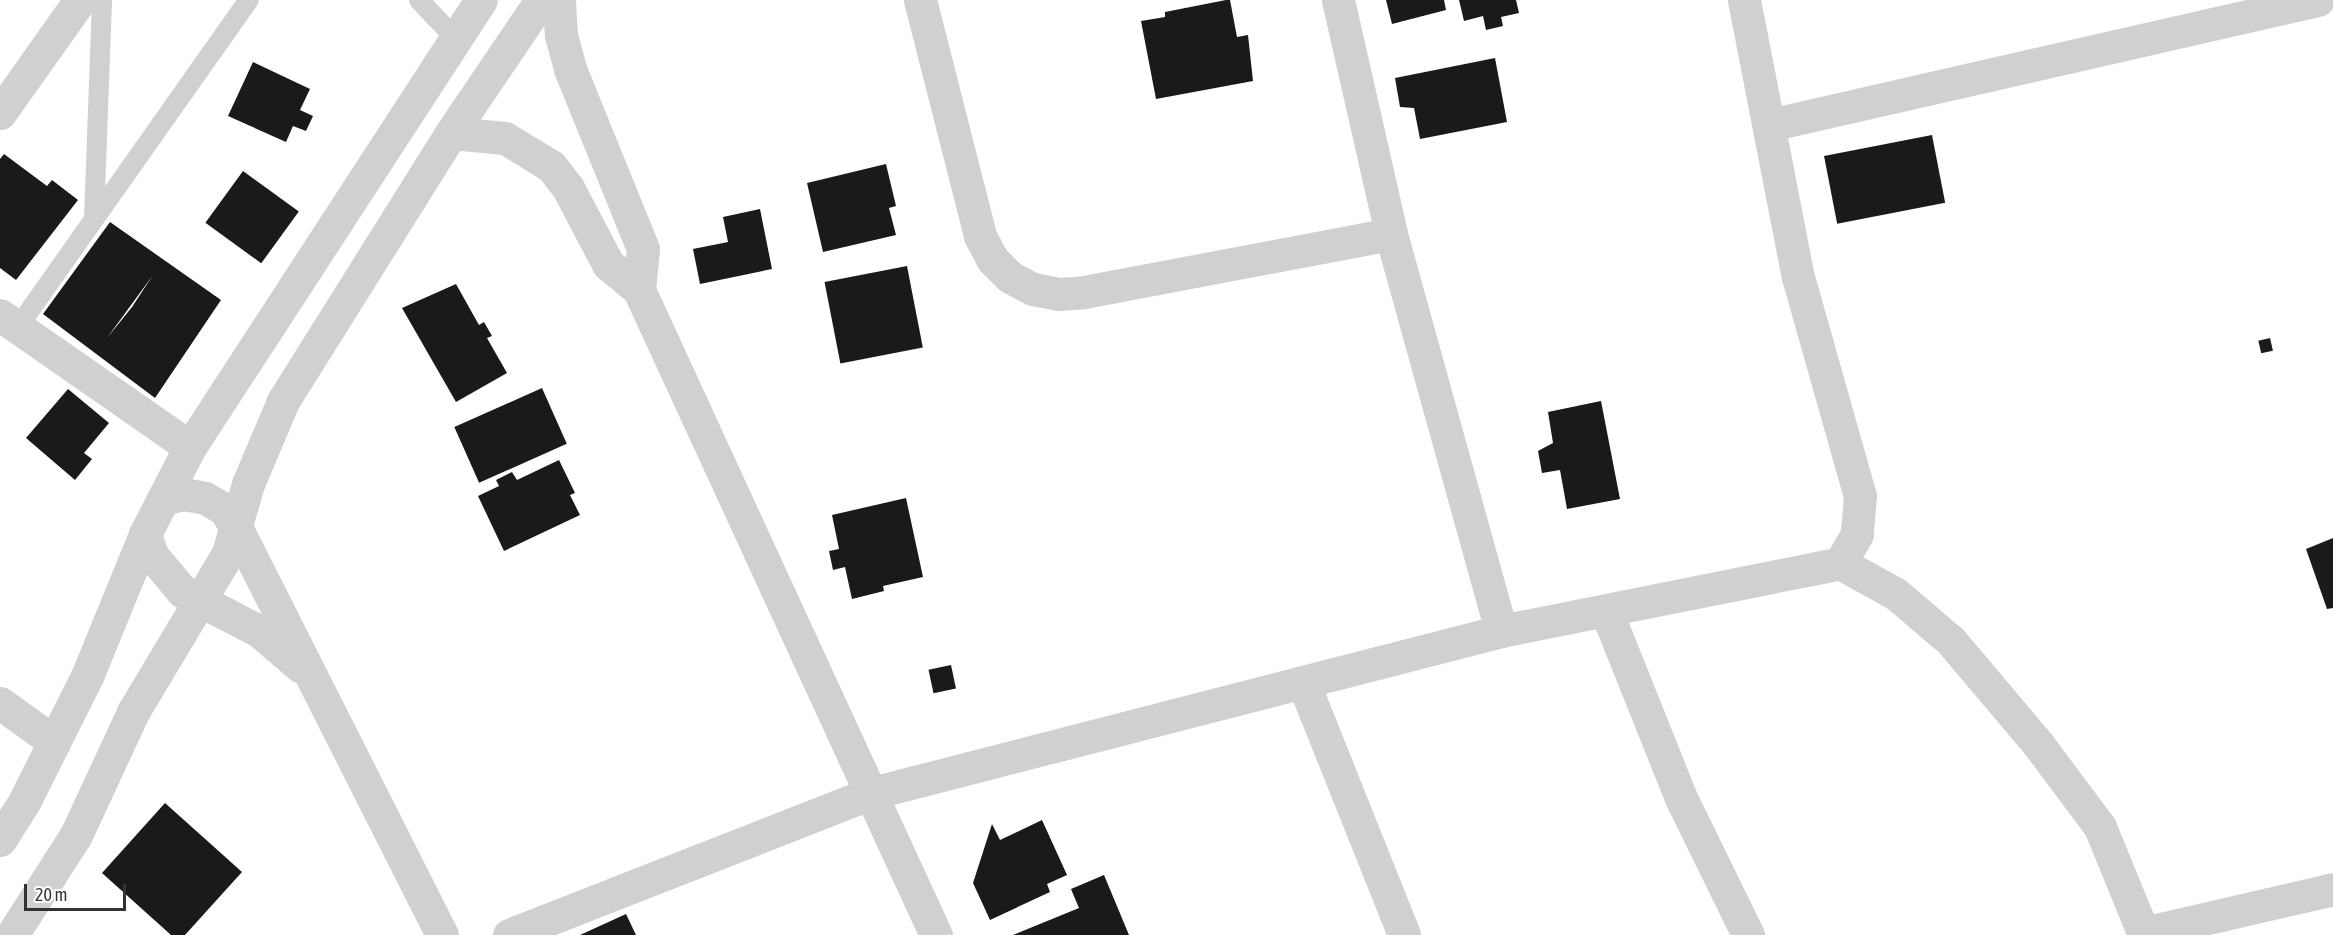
<!DOCTYPE html>
<style>
body{margin:0}
#map{position:relative;width:2333px;height:935px;overflow:hidden;background:#fff;font-family:"Asap Condensed",sans-serif}
div>[style]{position:absolute}
[style*='--x']{left:calc(var(--x)*1px);top:calc(var(--y)*1px);width:calc(var(--w)*1px);rotate:calc(var(--a)*1deg)}
.building>*{inset:0;background:#1a1a1a;transform-origin:0 0}
.service>*{height:20px;margin:-10px;padding:0 10px;transform-origin:10px;border-radius:10px;background:#d0d0d0}
.minor>*{height:33px;margin:-16.5px;padding:0 16.5px;transform-origin:16.5px;border-radius:16.5px;background:#d0d0d0}
.tertiary>*{height:33px;margin:-16.5px;padding:0 16.5px;transform-origin:16.5px;border-radius:16.5px;background:#d0d0d0}
span{translate:-50% -50%;white-space:nowrap;text-align:center;line-height:1.15;-webkit-text-stroke:6px #fff;paint-order:stroke}
.scale{position:absolute;left:24px;top:884px;width:102px;height:27px;box-sizing:border-box;border:3px solid #333;border-top:0;padding-left:8px;font-size:18px;line-height:21px;white-space:nowrap;color:#333;-webkit-text-stroke:4px #fff;paint-order:stroke}
</style>
<div id="map">
<div class="building">
<i style="clip-path:polygon(1226px 0,1230px 0,1237px 37px,1248px 35px,1253px 81px,1156px 99px,1141px 21px,1165px 17px,1165px 12px)"></i>
<i style="clip-path:polygon(1386px 0,1444px 0,1446px 10px,1392px 24px)"></i>
<i style="clip-path:polygon(1459px 0,1516px 0,1519px 13px,1501px 17px,1503px 26px,1486px 30px,1483px 16px,1464px 21px)"></i>
<i style="clip-path:polygon(1495px 58px,1507px 122px,1420px 139px,1414px 108px,1400px 107px,1395px 78px)"></i>
<i style="clip-path:polygon(253px 62px,310px 89px,300px 110px,313px 116px,306px 131px,293px 126px,286px 142px,228px 116px)"></i>
<i style="left:1932px;top:135px;width:69px;height:110px;rotate:79deg"></i>
<i style="clip-path:polygon(4px 154px,47px 186px,52px 180px,78px 200px,16px 280px,0 268px,0 159px)"></i>
<i style="clip-path:polygon(886px 164px,896px 206px,889px 208px,896px 235px,823px 252px,807px 183px)"></i>
<i style="left:243px;top:171px;width:69px;height:64px;rotate:36deg"></i>
<i style="clip-path:polygon(760px 209px,772px 269px,700px 284px,693px 249px,728px 242px,723px 217px)"></i>
<i style="clip-path:polygon(evenodd,110px 222px,221px 300px,155px 398px,43px 314px,110px 222px,153px 275px,132px 307px,107px 338px,153px 275px)"></i>
<i style="left:907px;top:266px;width:83px;height:84px;rotate:79deg"></i>
<i style="clip-path:polygon(456px 284px,479px 325px,484px 322px,492px 336px,487px 338px,507px 373px,456px 402px,402px 308px)"></i>
<i style="left:2270px;top:338px;width:13px;height:12px;rotate:77deg"></i>
<i style="left:542px;top:388px;width:61px;height:96px;rotate:66deg"></i>
<i style="clip-path:polygon(68px 389px,109px 423px,84px 453px,92px 459px,75px 480px,26px 438px)"></i>
<i style="clip-path:polygon(1601px 401px,1620px 499px,1567px 509px,1560px 470px,1542px 473px,1538px 451px,1553px 443px,1548px 412px)"></i>
<i style="clip-path:polygon(559px 460px,575px 493px,570px 495px,580px 515px,504px 551px,478px 496px,499px 486px,496px 480px,512px 472px,517px 480px)"></i>
<i style="clip-path:polygon(906px 498px,923px 577px,883px 586px,884px 591px,852px 599px,845px 567px,833px 570px,829px 551px,839px 549px,832px 515px)"></i>
<i style="clip-path:polygon(2333px 538px,2333px 608px,2327px 609px,2306px 549px)"></i>
<i style="left:951px;top:665px;width:24px;height:23px;rotate:78deg"></i>
<i style="clip-path:polygon(165px 803px,242px 872px,185px 935px,171px 935px,102px 873px)"></i>
<i style="clip-path:polygon(1042px 820px,1067px 875px,1047px 884px,1050px 892px,990px 920px,973px 883px,992px 824px,1000px 840px)"></i>
<i style="clip-path:polygon(1104px 875px,1129px 935px,1013px 935px,1079px 908px,1071px 889px)"></i>
<i style="clip-path:polygon(626px 914px,636px 935px,580px 935px)"></i>
</div>
<div class="service">
<i style="--x:419;--y:0;--w:54;--a:46.5"></i>
<i style="--x:94;--y:219;--w:219;--a:-87.9"></i>
<i style="--x:18;--y:327;--w:400;--a:-54.8"></i>
</div>
<div class="minor">
<i style="--x:559;--y:0;--w:35;--a:87"></i>
<i style="--x:561;--y:35;--w:35;--a:75"></i>
<i style="--x:570;--y:69;--w:194;--a:67.9"></i>
<i style="--x:643;--y:249;--w:41;--a:95.6"></i>
<i style="--x:920;--y:0;--w:244;--a:75.7"></i>
<i style="--x:980;--y:236;--w:26;--a:62"></i>
<i style="--x:992;--y:259;--w:25;--a:45"></i>
<i style="--x:1010;--y:277;--w:26;--a:28"></i>
<i style="--x:1033;--y:289;--w:25;--a:11"></i>
<i style="--x:1058;--y:294;--w:26;--a:-4"></i>
<i style="--x:1084;--y:292;--w:312;--a:-10.7"></i>
<i style="--x:1338;--y:0;--w:240;--a:77.2"></i>
<i style="--x:1391;--y:234;--w:412;--a:74.5"></i>
<i style="--x:1744;--y:0;--w:282;--a:79"></i>
<i style="--x:1798;--y:277;--w:228;--a:74.2"></i>
<i style="--x:1860;--y:496;--w:38;--a:95"></i>
<i style="--x:1857;--y:534;--w:34;--a:120"></i>
<i style="--x:0;--y:113;--w:138;--a:-54.7"></i>
<i style="--x:1769;--y:125;--w:563;--a:-12.83"></i>
<i style="--x:451;--y:133;--w:54;--a:5.3"></i>
<i style="--x:505;--y:138;--w:54;--a:31.3"></i>
<i style="--x:551;--y:166;--w:28;--a:52"></i>
<i style="--x:568;--y:188;--w:86;--a:62.2"></i>
<i style="--x:608;--y:264;--w:40;--a:40"></i>
<i style="--x:639;--y:290;--w:710;--a:65.28"></i>
<i style="--x:0;--y:315;--w:231;--a:34.8"></i>
<i style="--x:163;--y:499;--w:21;--a:-14"></i>
<i style="--x:183;--y:494;--w:22;--a:10"></i>
<i style="--x:205;--y:498;--w:22;--a:30"></i>
<i style="--x:224;--y:509;--w:22;--a:56"></i>
<i style="--x:236;--y:527;--w:457;--a:63.2"></i>
<i style="--x:145;--y:534;--w:22;--a:72"></i>
<i style="--x:152;--y:555;--w:47;--a:50.2"></i>
<i style="--x:182;--y:591;--w:87;--a:27.5"></i>
<i style="--x:259;--y:631;--w:55;--a:40.6"></i>
<i style="--x:1607;--y:613;--w:199;--a:68.2"></i>
<i style="--x:1681;--y:798;--w:153;--a:63.9"></i>
<i style="--x:1303;--y:682;--w:272;--a:68.2"></i>
<i style="--x:0;--y:703;--w:67;--a:35.8"></i>
<i style="--x:2143;--y:933;--w:195;--a:-13"></i>
<i style="--x:509;--y:935;--w:390;--a:-21.4"></i>
<i style="--x:872;--y:793;--w:650;--a:-14.44"></i>
<i style="--x:1501;--y:631;--w:346;--a:-11.3"></i>
<i style="--x:1840;--y:563;--w:64;--a:29"></i>
<i style="--x:1896;--y:594;--w:72;--a:40.5"></i>
<i style="--x:1951;--y:641;--w:135;--a:49.8"></i>
<i style="--x:2038;--y:744;--w:104;--a:53.2"></i>
<i style="--x:2100;--y:827;--w:117;--a:67.8"></i>
</div>
<div class="tertiary">
<i style="--x:0;--y:840;--w:45;--a:-57.7"></i>
<i style="--x:24;--y:802;--w:143;--a:-63.4"></i>
<i style="--x:88;--y:674;--w:151;--a:-67.8"></i>
<i style="--x:145;--y:534;--w:98;--a:-62.7"></i>
<i style="--x:190;--y:447;--w:533;--a:-56.94"></i>
<i style="--x:12;--y:935;--w:119;--a:-57.4"></i>
<i style="--x:76;--y:835;--w:136;--a:-65.1"></i>
<i style="--x:133;--y:712;--w:185;--a:-59.1"></i>
<i style="--x:228;--y:553;--w:72;--a:-73.8"></i>
<i style="--x:248;--y:484;--w:90;--a:-67.1"></i>
<i style="--x:283;--y:401;--w:316;--a:-57.9"></i>
<i style="--x:451;--y:133;--w:161;--a:-55.9"></i>
</div>
<div class="scale">20 m</div>
</div>
